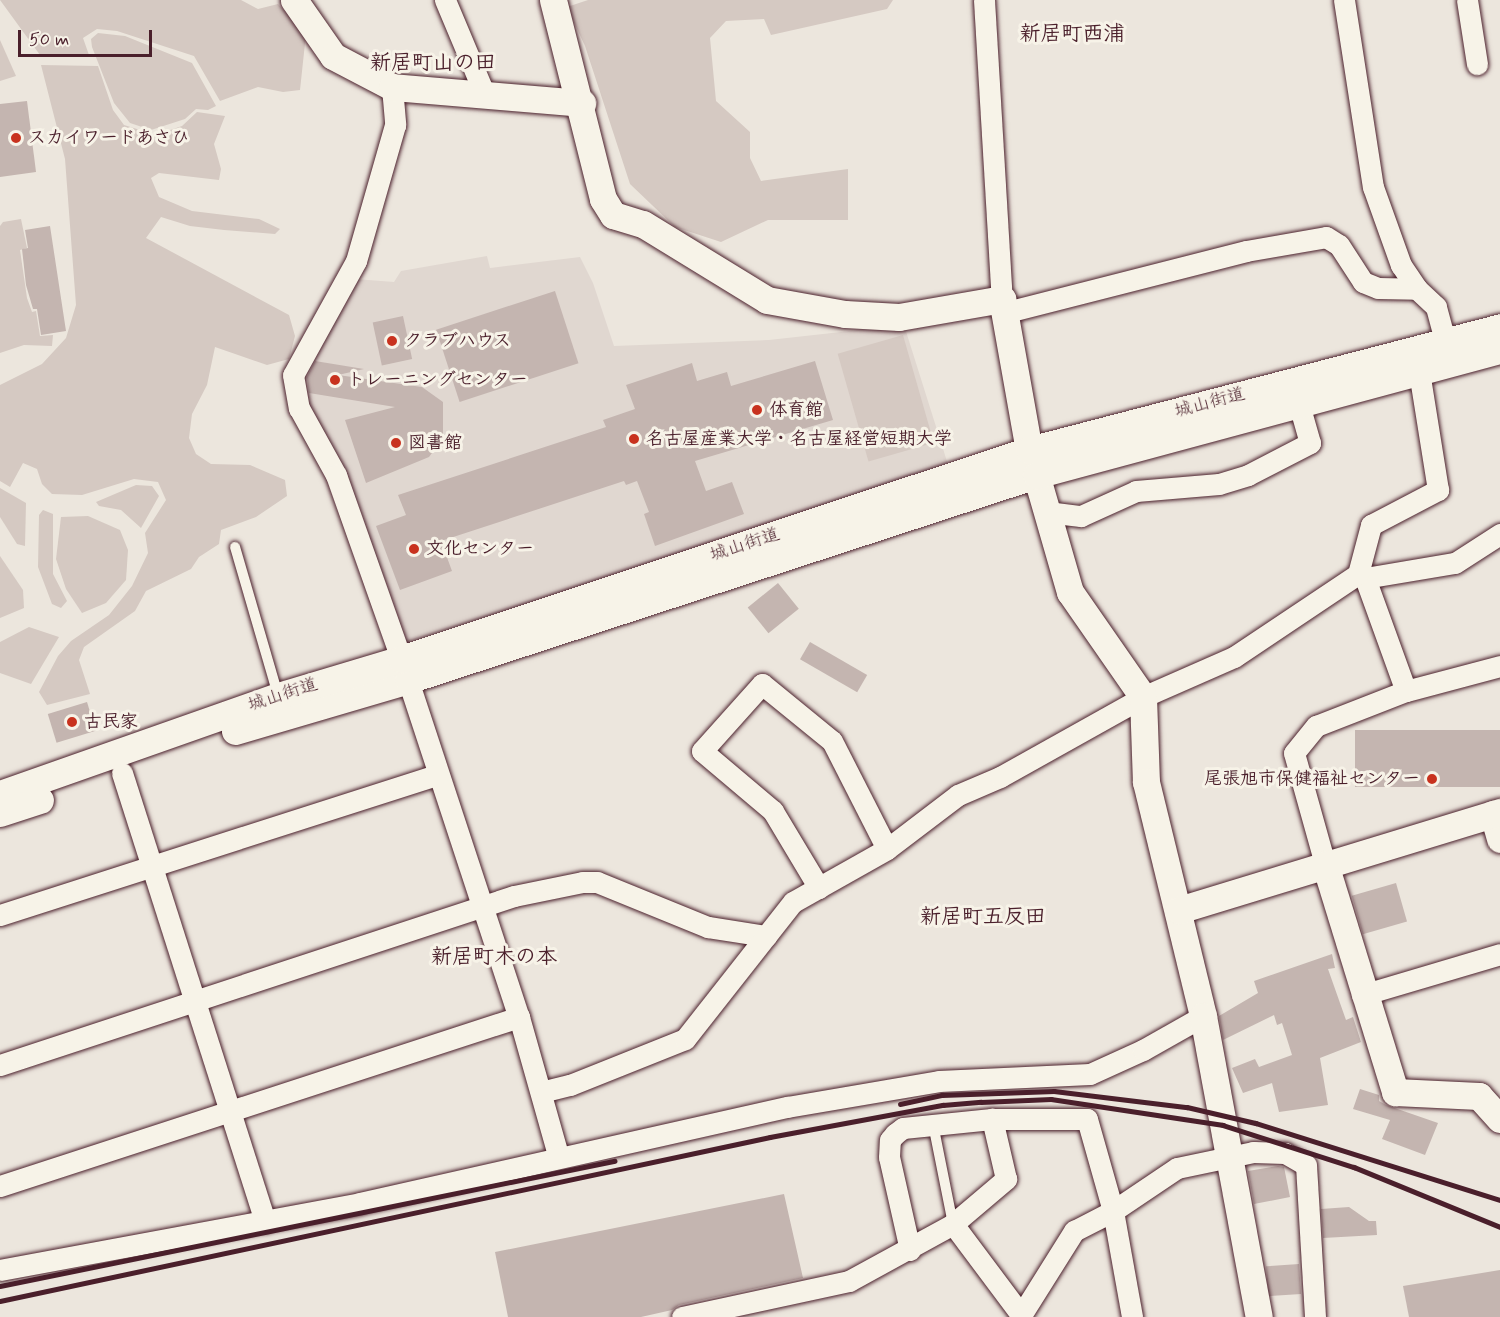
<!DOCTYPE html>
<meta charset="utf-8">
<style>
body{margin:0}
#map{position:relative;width:1500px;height:1317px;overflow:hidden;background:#ece6dd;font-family:Mynerve,"Klee One",sans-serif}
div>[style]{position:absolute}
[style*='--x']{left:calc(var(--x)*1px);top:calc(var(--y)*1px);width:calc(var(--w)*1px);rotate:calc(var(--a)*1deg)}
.built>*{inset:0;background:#e0d7d0}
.green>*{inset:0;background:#d5c9c2;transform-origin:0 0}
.building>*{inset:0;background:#c4b5b0;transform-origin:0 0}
.roads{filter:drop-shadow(0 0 2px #4a1f2b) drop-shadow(0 0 2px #4a1f2b)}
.service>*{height:10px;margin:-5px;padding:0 5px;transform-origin:5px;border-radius:5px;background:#f7f3e8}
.minor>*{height:21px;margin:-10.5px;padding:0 10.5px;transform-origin:10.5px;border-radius:10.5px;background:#f7f3e8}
.tertiary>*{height:27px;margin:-13.5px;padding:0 13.5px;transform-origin:13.5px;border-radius:13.5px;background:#f7f3e8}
.rail>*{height:4.5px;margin:-2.25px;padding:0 2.25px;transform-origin:2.25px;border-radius:2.25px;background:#4a1f2b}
.dots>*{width:16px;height:16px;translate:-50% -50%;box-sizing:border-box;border:3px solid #f7f3e8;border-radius:50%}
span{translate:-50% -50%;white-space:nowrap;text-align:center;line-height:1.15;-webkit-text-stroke:6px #f7f3e8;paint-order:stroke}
.poi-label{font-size:18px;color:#4a1f2b;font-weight:700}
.left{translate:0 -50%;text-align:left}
.right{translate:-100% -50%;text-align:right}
.street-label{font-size:18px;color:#4a1f2b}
.quarter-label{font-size:21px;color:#4a1f2b;font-weight:700}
.scale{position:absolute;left:18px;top:30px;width:134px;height:27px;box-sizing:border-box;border:3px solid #4a1f2b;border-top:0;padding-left:8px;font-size:18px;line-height:21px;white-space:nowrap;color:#4a1f2b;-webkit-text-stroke:4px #f7f3e8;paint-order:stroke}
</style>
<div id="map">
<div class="built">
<i style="clip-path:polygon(487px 256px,490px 268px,580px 257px,593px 283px,614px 346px,769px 340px,904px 325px,950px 471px,402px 643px,337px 454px,300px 401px,300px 383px,355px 279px,394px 282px,401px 271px)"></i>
</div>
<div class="green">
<i style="clip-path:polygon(0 0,241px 0,258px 9px,278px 4px,306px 34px,300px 90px,283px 92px,258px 87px,220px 101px,194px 56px,117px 31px,97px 29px,83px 38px,89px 55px,40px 55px)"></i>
<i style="clip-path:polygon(588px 0,893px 0,887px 9px,771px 35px,764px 19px,726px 21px,710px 38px,716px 101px,750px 132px,750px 158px,761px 181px,848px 169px,848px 220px,768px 220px,721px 242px,675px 227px,630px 184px,585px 46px,567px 7px)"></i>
<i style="clip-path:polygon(98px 33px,125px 36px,192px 63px,216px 106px,208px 110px,196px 109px,185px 119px,151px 130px,130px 123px,114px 103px,92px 47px,91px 39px)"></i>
<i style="clip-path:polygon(0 40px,16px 76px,0 81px)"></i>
<i style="clip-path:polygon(41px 65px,98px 66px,113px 110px,124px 125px,156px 135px,182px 126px,197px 112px,225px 116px,214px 144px,221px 169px,219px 180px,159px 173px,151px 178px,159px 197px,192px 211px,259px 219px,280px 229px,275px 234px,224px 230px,190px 226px,161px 217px,146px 238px,289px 315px,295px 336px,289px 359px,267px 365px,215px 347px,207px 385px,192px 414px,189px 438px,196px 454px,211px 464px,250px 465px,285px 480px,287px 496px,256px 517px,221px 530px,219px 544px,199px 557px,191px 569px,146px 591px,135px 611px,84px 647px,79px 660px,90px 694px,47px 705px,39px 692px,58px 656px,71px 641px,109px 615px,132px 586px,148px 553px,145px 533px,166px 500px,158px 482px,134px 479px,82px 495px,52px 494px,42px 484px,37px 469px,23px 463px,10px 487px,0 481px,0 385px,42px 364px,66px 338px,76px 305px,65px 159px)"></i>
<i style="clip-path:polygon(21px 219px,27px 248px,20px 250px,27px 298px,32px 312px,36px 311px,40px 336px,53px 335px,52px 346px,24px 345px,0 353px,0 226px,3px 222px)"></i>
<i style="left:903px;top:335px;width:112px;height:68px;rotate:74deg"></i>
<i style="clip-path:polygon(136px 485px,152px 486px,159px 496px,141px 528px,121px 510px,99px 506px,96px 502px)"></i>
<i style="clip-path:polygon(0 488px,26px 503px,25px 546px,17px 544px,0 517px)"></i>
<i style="clip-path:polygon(43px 510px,53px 514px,53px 574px,67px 601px,61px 608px,52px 604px,38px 567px,39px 515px)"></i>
<i style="clip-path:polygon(88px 516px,120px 530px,128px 550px,126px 580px,106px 603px,82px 613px,66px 589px,56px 559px,61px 517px)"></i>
<i style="clip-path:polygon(0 556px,23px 590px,24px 608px,0 618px)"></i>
<i style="clip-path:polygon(29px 627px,59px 637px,31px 684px,0 673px,0 642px)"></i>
</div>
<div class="building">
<i style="clip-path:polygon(27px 101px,36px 172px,0 177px,0 104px)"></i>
<i style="clip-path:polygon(50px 226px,66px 331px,41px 335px,37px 309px,33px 309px,26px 285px,22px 249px,28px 248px,25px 230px)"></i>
<i style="left:555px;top:291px;width:76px;height:125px;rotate:72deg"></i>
<i style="left:403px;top:316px;width:44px;height:31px;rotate:78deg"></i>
<i style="clip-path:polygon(315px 361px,364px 369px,338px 375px,422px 387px,443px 402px,443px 438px,429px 457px,366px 483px,345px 420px,395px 407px,309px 393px,307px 377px)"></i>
<i style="clip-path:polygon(815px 361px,833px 420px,695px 461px,706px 491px,732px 482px,744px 514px,655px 546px,644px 514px,649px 512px,637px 481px,626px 485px,624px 481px,441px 541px,452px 571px,400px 590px,376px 526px,406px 515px,398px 495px,606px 427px,603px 420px,635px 409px,626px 385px,692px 363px,697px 381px,727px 372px,731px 386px)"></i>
<i style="left:778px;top:583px;width:33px;height:39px;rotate:51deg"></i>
<i style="left:810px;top:642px;width:66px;height:20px;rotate:30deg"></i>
<i style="left:87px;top:702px;width:30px;height:41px;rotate:73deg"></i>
<i style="left:1500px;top:730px;width:57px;height:145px;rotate:90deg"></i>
<i style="left:1396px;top:883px;width:40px;height:46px;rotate:74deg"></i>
<i style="clip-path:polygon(1332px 954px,1335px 968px,1328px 969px,1346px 1020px,1353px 1017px,1361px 1042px,1320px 1058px,1328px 1105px,1279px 1112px,1272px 1083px,1243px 1093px,1232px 1068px,1255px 1059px,1259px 1067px,1292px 1055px,1282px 1023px,1277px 1025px,1274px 1015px,1223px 1040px,1219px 1016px,1258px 993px,1254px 981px)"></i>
<i style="clip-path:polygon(1360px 1089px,1379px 1095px,1379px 1101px,1386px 1105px,1438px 1123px,1425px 1155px,1382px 1139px,1390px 1120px,1353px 1109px)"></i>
<i style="clip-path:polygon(1278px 1166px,1284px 1167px,1290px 1197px,1254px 1204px,1248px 1171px)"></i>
<i style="clip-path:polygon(784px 1194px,803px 1278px,679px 1305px,672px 1310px,641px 1317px,508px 1317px,495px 1252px)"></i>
<i style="clip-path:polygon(1349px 1207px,1369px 1221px,1376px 1221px,1377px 1235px,1323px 1238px,1321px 1209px)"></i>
<i style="left:1299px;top:1264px;width:30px;height:33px;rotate:86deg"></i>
<i style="clip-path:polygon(1500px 1270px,1500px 1317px,1409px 1317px,1403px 1286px)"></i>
</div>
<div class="roads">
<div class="service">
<i style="--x:235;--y:547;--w:154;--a:73.8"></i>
<i style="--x:933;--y:1124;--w:102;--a:78.7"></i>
</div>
<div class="minor">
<i style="--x:445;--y:0;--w:103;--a:67.2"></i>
<i style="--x:984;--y:0;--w:300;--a:86.6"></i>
<i style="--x:1344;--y:0;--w:189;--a:81.2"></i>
<i style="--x:1373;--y:187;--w:83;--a:70.3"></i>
<i style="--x:1401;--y:265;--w:29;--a:56"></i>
<i style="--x:1467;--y:0;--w:65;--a:81.1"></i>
<i style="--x:392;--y:87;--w:38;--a:85"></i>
<i style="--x:395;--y:125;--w:141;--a:106"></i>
<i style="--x:356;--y:261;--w:130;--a:118.9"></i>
<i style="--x:293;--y:375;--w:34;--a:80"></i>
<i style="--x:299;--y:408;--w:77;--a:61.1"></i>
<i style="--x:336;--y:475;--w:195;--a:70.5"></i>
<i style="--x:401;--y:659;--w:377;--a:71.8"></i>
<i style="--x:519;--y:1017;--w:143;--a:74.2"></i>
<i style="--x:1003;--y:313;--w:251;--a:-14.3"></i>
<i style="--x:1246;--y:251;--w:81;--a:-9.9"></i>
<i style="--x:1326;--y:237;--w:15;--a:32"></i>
<i style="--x:1339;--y:245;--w:44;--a:57"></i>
<i style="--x:1363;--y:282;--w:16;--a:22"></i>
<i style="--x:1378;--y:288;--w:39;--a:1"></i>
<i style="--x:1417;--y:289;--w:26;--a:43"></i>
<i style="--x:1436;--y:307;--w:35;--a:75"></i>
<i style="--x:1047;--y:512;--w:34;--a:7"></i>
<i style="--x:1081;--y:516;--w:60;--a:-24.4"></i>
<i style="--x:1136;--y:491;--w:83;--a:-4.8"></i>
<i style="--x:1219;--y:484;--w:30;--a:-17"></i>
<i style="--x:1248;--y:475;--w:70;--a:-27.3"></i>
<i style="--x:1310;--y:443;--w:44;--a:-105.9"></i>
<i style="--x:1358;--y:574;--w:8;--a:30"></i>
<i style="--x:1365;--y:578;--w:120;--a:70.1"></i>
<i style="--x:1365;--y:578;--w:91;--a:-9.5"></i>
<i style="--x:1455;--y:563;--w:54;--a:-32.8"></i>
<i style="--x:122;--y:773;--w:471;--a:72.3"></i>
<i style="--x:1325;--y:864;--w:115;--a:-105.6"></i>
<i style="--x:1294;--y:753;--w:35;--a:-51"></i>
<i style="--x:1316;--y:726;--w:97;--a:-21.3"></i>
<i style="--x:1406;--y:691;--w:97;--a:-14.9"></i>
<i style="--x:819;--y:888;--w:90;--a:-120.9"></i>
<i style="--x:773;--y:811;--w:93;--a:-139.8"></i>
<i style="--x:702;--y:751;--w:90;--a:-48.2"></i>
<i style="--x:762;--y:684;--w:90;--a:39.2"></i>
<i style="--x:832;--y:741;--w:121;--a:63"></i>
<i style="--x:0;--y:915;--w:460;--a:-17.8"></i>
<i style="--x:1362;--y:995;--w:144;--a:-16.5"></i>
<i style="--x:0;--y:1065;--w:541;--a:-18.2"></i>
<i style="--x:514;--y:896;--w:70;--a:-11.5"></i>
<i style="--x:583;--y:882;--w:14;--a:0"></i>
<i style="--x:597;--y:882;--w:120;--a:22.1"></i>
<i style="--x:708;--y:927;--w:59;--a:8.8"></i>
<i style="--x:541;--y:1092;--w:30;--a:-14"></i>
<i style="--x:570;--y:1085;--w:124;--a:-21.8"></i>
<i style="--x:685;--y:1039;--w:174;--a:-51.8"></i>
<i style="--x:793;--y:902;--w:108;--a:-29.4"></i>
<i style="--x:887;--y:849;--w:89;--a:-37.3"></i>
<i style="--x:958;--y:795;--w:46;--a:-23.2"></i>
<i style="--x:1000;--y:777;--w:164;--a:-29.2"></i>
<i style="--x:1143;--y:697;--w:99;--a:-23.7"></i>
<i style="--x:1234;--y:657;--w:149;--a:-33.8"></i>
<i style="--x:1358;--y:574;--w:51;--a:-75.1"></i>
<i style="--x:1371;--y:525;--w:76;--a:-27.6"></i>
<i style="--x:1438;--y:490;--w:121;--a:-99.1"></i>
<i style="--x:0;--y:1186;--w:546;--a:-18.04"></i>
<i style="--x:953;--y:1224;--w:114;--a:53.2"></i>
<i style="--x:910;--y:1250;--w:95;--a:-102.7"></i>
<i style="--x:889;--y:1157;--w:17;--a:-87"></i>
<i style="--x:890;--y:1140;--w:8;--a:-50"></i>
<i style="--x:895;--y:1134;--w:10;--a:-37"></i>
<i style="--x:903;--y:1128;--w:89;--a:-5.8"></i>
<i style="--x:992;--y:1119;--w:95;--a:0"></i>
<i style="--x:1087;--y:1119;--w:96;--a:74.2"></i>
<i style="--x:1113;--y:1211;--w:108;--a:79.8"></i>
<i style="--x:0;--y:1270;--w:366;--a:-10.5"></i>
<i style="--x:360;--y:1203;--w:438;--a:-12.7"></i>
<i style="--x:787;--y:1107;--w:154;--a:-9.7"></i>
<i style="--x:939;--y:1081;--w:151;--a:-2.7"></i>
<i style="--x:1090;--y:1074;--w:58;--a:-24.4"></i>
<i style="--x:1143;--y:1050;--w:69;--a:-29.5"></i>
<i style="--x:682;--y:1317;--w:171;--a:-12.2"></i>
<i style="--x:849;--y:1281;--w:119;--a:-28.7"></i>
<i style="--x:953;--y:1224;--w:70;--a:-40.3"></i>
<i style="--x:1006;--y:1179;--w:62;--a:-103.1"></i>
<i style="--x:1020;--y:1317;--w:102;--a:-57.9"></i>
<i style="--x:1074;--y:1231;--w:44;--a:-27.1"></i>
<i style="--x:1113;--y:1211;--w:77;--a:-33.9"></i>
<i style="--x:1177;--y:1168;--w:78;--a:-11.9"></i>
<i style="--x:1253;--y:1152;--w:32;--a:2"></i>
<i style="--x:1285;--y:1153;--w:24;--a:30"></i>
<i style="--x:1306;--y:1165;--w:152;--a:86.6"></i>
</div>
<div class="tertiary">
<i style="--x:294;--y:0;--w:68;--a:55.1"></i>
<i style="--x:333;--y:56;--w:67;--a:27.7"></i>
<i style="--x:392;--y:87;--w:191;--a:4.8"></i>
<i style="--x:553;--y:0;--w:205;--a:75.9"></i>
<i style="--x:603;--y:199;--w:19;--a:58"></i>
<i style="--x:613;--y:215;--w:31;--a:17"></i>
<i style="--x:643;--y:224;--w:145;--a:31.5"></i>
<i style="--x:767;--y:300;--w:79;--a:10.2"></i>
<i style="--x:845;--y:314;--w:54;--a:3.2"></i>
<i style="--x:899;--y:317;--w:105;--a:-9.9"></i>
<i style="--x:1002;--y:299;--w:153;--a:79.9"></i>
<i style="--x:1029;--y:450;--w:148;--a:73.9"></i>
<i style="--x:1070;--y:592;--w:128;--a:55.2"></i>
<i style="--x:1143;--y:697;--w:85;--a:88"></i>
<i style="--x:1146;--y:782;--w:241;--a:76.3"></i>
<i style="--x:1203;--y:1016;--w:306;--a:79.5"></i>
<i style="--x:235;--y:731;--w:180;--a:-16.4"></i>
<i style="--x:408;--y:680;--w:661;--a:-18.08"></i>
<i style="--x:1036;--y:475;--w:481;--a:-15.1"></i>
<i style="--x:0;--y:794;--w:295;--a:-19.4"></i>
<i style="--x:278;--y:696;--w:128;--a:-16.7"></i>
<i style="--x:401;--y:659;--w:662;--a:-18.41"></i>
<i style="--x:1029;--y:450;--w:487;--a:-14.6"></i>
<i style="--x:0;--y:813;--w:42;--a:-18"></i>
<i style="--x:1493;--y:814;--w:26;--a:74"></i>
<i style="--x:1325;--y:864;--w:239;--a:72.9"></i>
<i style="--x:1395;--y:1092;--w:84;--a:2.7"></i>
<i style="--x:1479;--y:1096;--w:31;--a:48"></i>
<i style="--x:1179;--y:910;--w:336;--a:-17"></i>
</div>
</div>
<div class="rail">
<i style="--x:900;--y:1104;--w:43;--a:-12.1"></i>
<i style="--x:942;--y:1095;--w:112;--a:-2"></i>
<i style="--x:1054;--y:1091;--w:134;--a:6.9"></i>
<i style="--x:1187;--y:1107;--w:71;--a:13.1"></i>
<i style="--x:1256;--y:1123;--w:256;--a:17.5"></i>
<i style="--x:0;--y:1286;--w:627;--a:-11.51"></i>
<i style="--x:0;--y:1301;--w:787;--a:-12.02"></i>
<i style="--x:770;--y:1137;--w:176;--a:-10.5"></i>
<i style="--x:943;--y:1105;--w:38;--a:-5"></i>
<i style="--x:981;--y:1102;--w:70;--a:-2.5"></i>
<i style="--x:1051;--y:1099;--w:174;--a:8.6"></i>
<i style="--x:1223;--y:1125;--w:138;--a:17.8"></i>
<i style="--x:1354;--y:1167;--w:158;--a:22.3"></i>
</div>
<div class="dots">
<i style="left:16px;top:138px;background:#c8321e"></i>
<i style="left:392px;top:341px;background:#c8321e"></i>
<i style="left:335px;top:380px;background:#c8321e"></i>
<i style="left:757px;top:410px;background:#c8321e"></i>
<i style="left:634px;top:439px;background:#c8321e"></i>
<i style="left:396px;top:443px;background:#c8321e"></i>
<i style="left:414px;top:549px;background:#c8321e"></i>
<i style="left:72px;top:722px;background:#c8321e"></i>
<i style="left:1432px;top:779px;background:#c8321e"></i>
</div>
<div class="poi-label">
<span class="left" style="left:28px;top:138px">スカイワードあさひ</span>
<span class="left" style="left:404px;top:341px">クラブハウス</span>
<span class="left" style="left:347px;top:380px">トレーニングセンター</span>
<span class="left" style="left:769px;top:410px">体育館</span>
<span class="left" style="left:646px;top:439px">名古屋産業大学・名古屋経営短期大学</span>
<span class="left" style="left:408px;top:443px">図書館</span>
<span class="left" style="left:426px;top:549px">文化センター</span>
<span class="left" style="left:84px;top:722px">古民家</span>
<span class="right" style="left:1420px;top:779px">尾張旭市保健福祉センター</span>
</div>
<div class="street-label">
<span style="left:1210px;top:403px;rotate:-15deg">城山街道</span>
<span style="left:745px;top:545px;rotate:-18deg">城山街道</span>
<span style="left:283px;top:695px;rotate:-18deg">城山街道</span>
</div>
<div class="quarter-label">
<span style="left:1072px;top:34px">新居町西浦</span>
<span style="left:433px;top:63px">新居町山の田</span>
<span style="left:983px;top:917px">新居町五反田</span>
<span style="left:494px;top:957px">新居町木の本</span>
</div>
<div class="scale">50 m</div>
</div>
